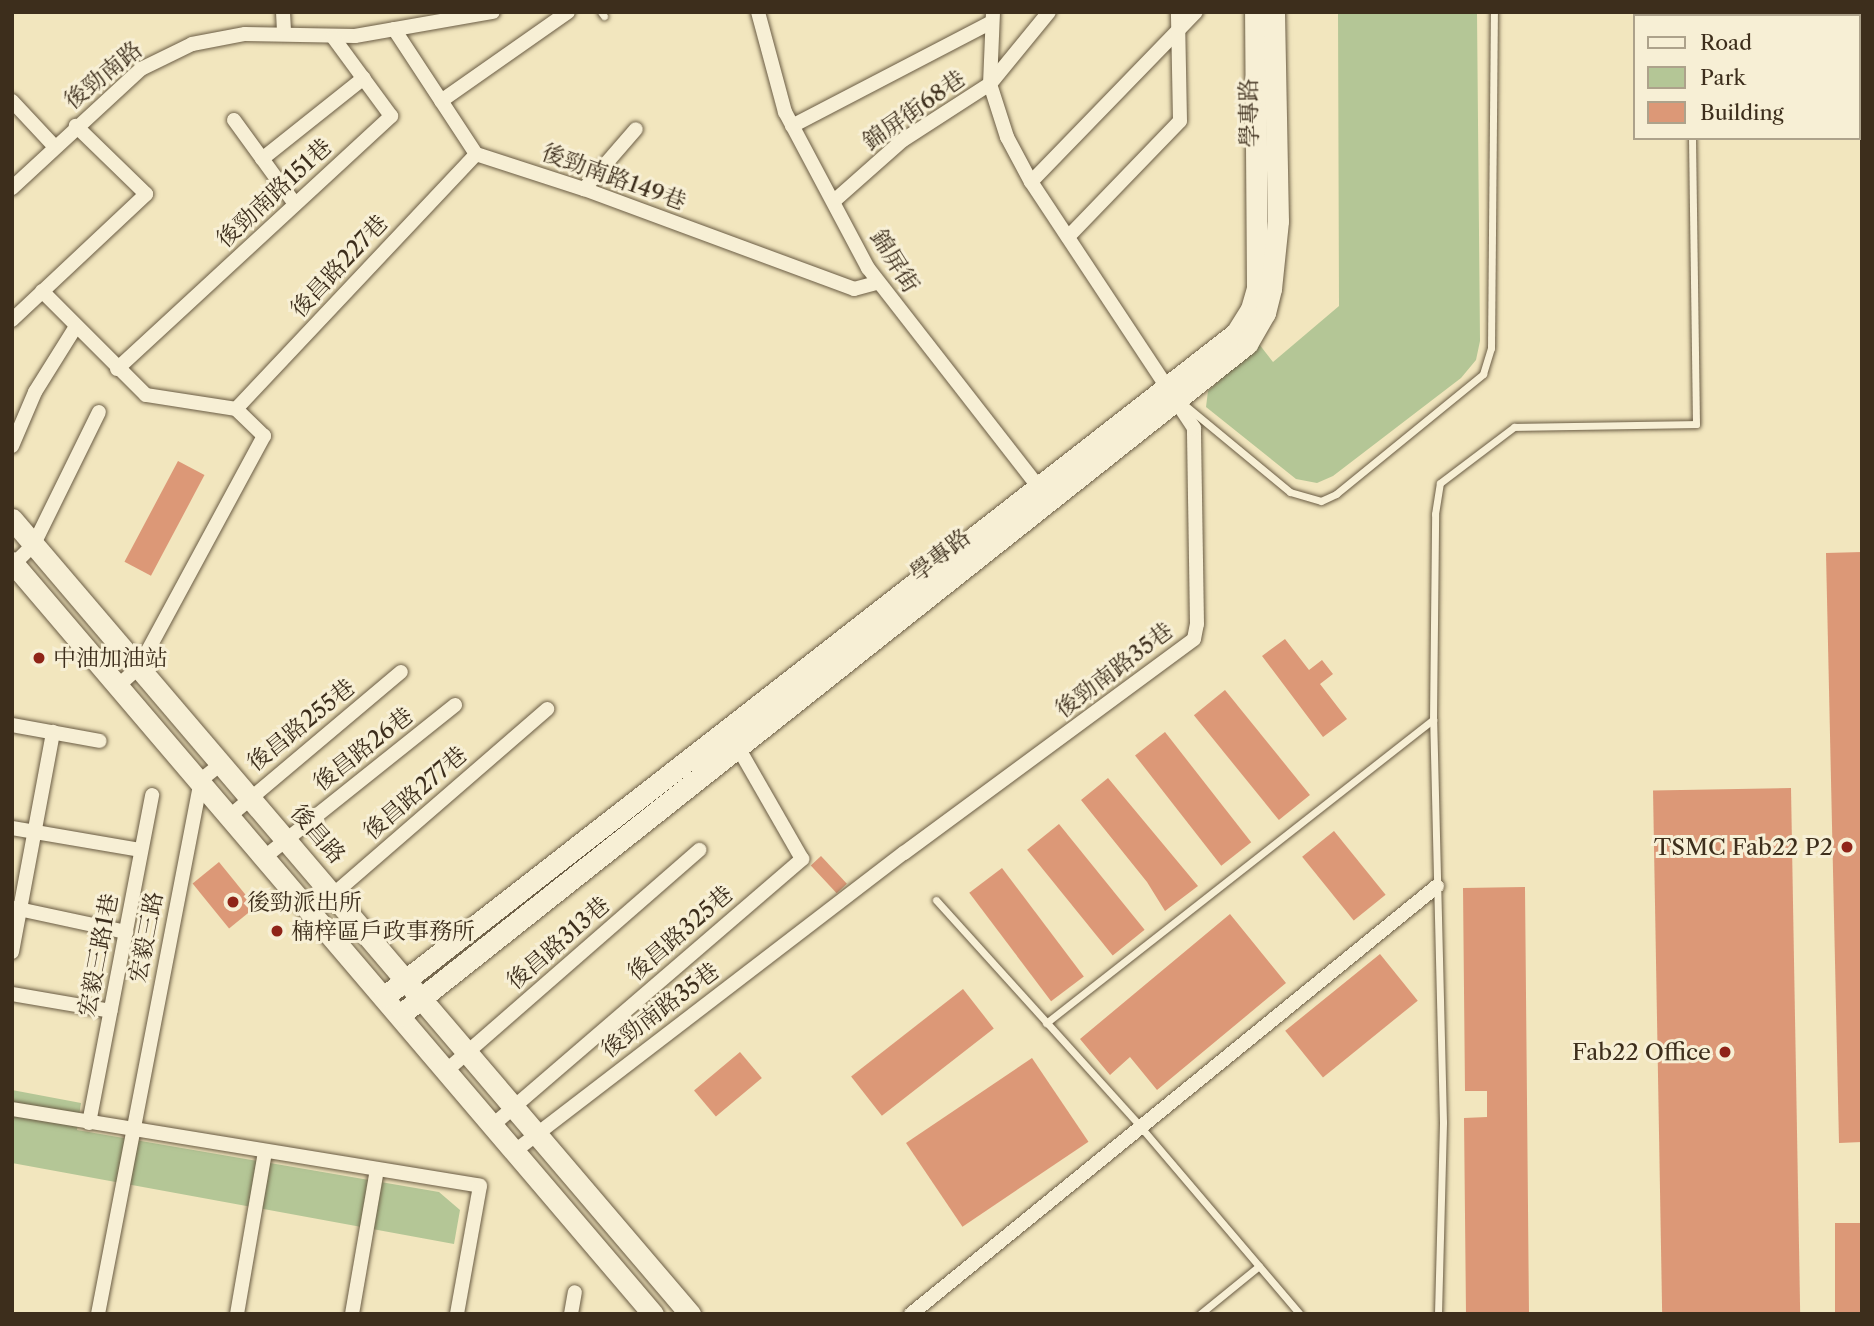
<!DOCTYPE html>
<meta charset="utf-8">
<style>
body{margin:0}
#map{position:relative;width:1874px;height:1326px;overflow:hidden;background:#f2e6be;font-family:"Libre Caslon Text","Noto Serif TC",serif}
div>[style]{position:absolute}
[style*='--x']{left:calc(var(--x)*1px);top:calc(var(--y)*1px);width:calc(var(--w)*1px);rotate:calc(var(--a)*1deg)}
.green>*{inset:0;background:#b4c696}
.building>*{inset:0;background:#dc9877;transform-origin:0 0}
.roads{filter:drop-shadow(0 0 2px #6a5c44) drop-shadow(0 0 2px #6a5c44)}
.lane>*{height:7px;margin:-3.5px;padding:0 3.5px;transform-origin:3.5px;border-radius:3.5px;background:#f7efd5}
.street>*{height:14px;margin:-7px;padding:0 7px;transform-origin:7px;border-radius:7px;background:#f7efd5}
.secondary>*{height:21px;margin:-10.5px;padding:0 10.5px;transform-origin:10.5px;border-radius:10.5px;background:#f7efd5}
.dots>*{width:19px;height:19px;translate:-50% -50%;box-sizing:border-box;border:4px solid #f7efd5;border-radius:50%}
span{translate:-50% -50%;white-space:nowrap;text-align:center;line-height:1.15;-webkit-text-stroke:6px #f7efd5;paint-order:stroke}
.street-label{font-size:23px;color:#3d2e1c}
.poi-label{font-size:23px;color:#3d2e1c}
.left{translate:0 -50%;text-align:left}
.right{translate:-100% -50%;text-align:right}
.frame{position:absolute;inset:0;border:14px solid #3d2e1c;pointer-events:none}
.legend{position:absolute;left:1633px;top:14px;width:228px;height:126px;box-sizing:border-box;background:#f7efd5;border:2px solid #ada28b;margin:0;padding:9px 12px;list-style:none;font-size:21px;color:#3d2e1c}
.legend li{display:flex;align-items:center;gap:14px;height:35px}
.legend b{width:35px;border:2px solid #ada28b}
</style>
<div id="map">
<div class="green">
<i style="clip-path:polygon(1338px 12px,1477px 12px,1480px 341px,1476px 360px,1461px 378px,1333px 476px,1317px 483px,1296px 479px,1206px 407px,1208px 391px,1259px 344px,1273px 362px,1339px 306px)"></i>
<i style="clip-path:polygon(12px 1090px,81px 1103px,77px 1130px,439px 1192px,460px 1210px,454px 1244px,12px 1163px)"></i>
</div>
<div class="building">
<i style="left:178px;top:461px;width:30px;height:114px;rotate:28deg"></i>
<i style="clip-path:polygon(1862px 552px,1862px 1142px,1839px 1143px,1826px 553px)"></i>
<i style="clip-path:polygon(1285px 639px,1309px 670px,1322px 660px,1333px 674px,1320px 684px,1347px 719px,1323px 737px,1262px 656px)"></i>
<i style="left:1225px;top:690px;width:135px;height:40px;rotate:51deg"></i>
<i style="left:1165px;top:732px;width:140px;height:38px;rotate:52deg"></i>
<i style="clip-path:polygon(1108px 778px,1198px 886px,1165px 911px,1147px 882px,1081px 800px)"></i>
<i style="left:1791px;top:788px;width:526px;height:138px;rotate:89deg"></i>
<i style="left:1059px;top:824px;width:136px;height:41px;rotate:51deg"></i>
<i style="left:1334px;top:831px;width:82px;height:41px;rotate:51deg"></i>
<i style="left:821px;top:856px;width:38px;height:14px;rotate:47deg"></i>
<i style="left:219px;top:862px;width:58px;height:34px;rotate:51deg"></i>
<i style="left:1002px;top:868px;width:136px;height:41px;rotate:53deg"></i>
<i style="clip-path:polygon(1525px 887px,1529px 1314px,1466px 1314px,1464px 1118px,1487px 1117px,1487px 1091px,1465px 1091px,1463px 888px)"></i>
<i style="clip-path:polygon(1230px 914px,1286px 983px,1157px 1090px,1130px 1057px,1110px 1075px,1080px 1039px)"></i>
<i style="left:1380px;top:954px;width:60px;height:122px;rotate:51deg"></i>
<i style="left:963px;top:989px;width:50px;height:142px;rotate:52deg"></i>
<i style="left:740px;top:1052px;width:34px;height:60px;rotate:50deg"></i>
<i style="left:1032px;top:1058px;width:101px;height:152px;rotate:56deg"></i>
<i style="left:1862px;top:1223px;width:91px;height:27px;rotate:90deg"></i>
</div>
<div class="roads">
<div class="lane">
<i style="--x:601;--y:12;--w:5;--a:53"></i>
<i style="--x:1691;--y:12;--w:4;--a:90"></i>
<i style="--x:1186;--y:406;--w:135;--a:39.6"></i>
<i style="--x:1290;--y:492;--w:32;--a:16"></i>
<i style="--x:1321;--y:501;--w:17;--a:-25"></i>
<i style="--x:1336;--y:494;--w:190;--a:-39.2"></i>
<i style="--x:1483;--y:374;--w:27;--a:-73"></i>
<i style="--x:1491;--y:348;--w:336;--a:-89.5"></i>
<i style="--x:936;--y:900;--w:303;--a:47.9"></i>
<i style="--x:1139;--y:1125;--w:248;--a:49.6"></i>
<i style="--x:1046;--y:1023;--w:492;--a:-38.1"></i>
<i style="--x:1200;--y:1314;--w:76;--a:-39.1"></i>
<i style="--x:1438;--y:1314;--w:192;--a:-88.5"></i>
<i style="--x:1443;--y:1122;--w:402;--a:-91.4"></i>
<i style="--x:1433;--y:720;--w:206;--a:-89.4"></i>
<i style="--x:1435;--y:514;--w:31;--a:-81"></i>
<i style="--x:1440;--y:483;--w:93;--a:-37.1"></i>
<i style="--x:1514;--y:427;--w:182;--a:-0.9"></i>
<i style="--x:1696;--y:424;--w:286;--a:-90.8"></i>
</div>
<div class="street">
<i style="--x:283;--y:12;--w:22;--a:87"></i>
<i style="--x:758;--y:12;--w:104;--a:74.9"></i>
<i style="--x:785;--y:112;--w:177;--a:62"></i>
<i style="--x:868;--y:268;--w:285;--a:52.1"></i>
<i style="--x:394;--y:29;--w:149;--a:56.7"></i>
<i style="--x:476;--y:154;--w:114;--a:18"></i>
<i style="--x:584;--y:189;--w:288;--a:20.3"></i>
<i style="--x:854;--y:289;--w:24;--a:-15"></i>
<i style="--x:12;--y:101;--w:62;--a:47"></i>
<i style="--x:441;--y:101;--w:155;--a:-35"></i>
<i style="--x:234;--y:120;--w:104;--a:54"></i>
<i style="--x:792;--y:126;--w:225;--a:-27.5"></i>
<i style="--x:262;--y:159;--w:130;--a:-38.5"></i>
<i style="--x:1031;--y:182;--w:237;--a:-45.9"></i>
<i style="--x:12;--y:188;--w:176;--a:-42.7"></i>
<i style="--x:141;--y:69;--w:57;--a:-26.1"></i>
<i style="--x:192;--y:44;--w:54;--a:-10.7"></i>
<i style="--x:245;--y:34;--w:110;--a:1"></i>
<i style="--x:355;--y:36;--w:140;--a:-9.9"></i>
<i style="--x:584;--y:189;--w:79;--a:-49.1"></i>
<i style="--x:834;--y:201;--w:92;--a:-41.5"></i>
<i style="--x:903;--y:140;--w:103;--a:-32.8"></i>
<i style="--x:990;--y:84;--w:93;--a:-50.7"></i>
<i style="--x:1068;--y:237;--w:161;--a:-46"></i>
<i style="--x:1180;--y:121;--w:109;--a:-91.1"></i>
<i style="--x:42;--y:291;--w:147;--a:45"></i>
<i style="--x:146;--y:395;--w:91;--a:8.8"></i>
<i style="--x:236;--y:409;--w:350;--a:-46.7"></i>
<i style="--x:12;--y:320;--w:184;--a:-43.2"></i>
<i style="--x:146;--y:194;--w:98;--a:-135.8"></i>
<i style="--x:117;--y:369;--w:373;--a:-42.7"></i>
<i style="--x:391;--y:116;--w:98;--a:-126.3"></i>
<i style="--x:12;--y:446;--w:59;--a:-66.9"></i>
<i style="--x:35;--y:392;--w:75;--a:-58"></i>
<i style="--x:14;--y:564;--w:28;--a:-45"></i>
<i style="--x:34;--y:544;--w:147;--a:-63.8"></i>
<i style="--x:119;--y:685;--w:27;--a:-42"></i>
<i style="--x:139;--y:667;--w:263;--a:-61.6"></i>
<i style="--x:264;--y:436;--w:39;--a:-136"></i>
<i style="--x:12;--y:725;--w:89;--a:10.3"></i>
<i style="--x:231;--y:815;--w:222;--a:-40.1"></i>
<i style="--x:12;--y:828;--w:131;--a:9.7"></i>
<i style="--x:266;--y:856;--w:242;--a:-38.6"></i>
<i style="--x:14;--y:908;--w:115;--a:12.1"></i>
<i style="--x:313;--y:912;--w:310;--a:-40.9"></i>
<i style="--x:12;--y:952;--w:224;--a:-79.4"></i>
<i style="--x:12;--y:994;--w:100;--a:9.7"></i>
<i style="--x:447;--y:1070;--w:335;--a:-41.1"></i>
<i style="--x:12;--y:1109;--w:474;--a:9.3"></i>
<i style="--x:480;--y:1186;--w:130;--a:100.2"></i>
<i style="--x:89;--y:1123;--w:334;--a:-79.1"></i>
<i style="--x:493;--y:1125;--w:408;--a:-40.7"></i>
<i style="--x:802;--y:859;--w:127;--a:-119.8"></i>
<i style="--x:515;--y:1151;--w:490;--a:-37.5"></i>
<i style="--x:904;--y:853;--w:360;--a:-36.4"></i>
<i style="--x:1194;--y:639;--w:15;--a:-79"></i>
<i style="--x:1197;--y:624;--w:196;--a:-90.9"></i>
<i style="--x:1194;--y:428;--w:295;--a:-123.5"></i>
<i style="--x:1031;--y:182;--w:51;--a:-118.1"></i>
<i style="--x:1007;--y:137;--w:56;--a:-107.8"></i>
<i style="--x:990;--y:84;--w:72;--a:-87.6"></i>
<i style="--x:98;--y:1314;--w:544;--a:-79.08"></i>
<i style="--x:201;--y:780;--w:27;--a:-39"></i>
<i style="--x:237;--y:1314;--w:164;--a:-80.2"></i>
<i style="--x:352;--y:1314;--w:146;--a:-80.2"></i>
<i style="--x:571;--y:1314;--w:22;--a:-80"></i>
<i style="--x:911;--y:1314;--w:678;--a:-39.13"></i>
</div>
<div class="secondary">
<i style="--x:12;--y:519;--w:1045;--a:49.54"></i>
<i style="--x:12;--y:562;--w:988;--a:49.56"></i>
<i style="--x:385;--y:996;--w:1079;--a:-37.92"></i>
<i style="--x:1236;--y:333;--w:28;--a:-58"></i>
<i style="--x:1251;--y:309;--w:22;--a:-74"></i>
<i style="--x:1257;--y:288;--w:276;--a:-90.4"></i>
<i style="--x:400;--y:1015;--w:1081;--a:-38.39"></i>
<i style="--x:1247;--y:344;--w:36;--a:-60"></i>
<i style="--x:1265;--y:313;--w:25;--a:-76"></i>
<i style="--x:1271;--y:289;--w:68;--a:-84.1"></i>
<i style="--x:1278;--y:221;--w:209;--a:-91.1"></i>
</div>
</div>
<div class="dots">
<i style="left:39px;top:658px;background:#8f2418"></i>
<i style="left:1847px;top:847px;background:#8f2418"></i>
<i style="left:233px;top:902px;background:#8f2418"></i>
<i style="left:277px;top:931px;background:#8f2418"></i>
<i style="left:1725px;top:1052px;background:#8f2418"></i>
</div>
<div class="street-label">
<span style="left:103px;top:75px;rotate:-39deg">後勁南路</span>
<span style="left:914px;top:110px;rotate:-35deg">錦屏街68巷</span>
<span style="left:1249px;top:113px;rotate:-91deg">學專路</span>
<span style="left:614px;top:177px;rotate:20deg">後勁南路149巷</span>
<span style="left:274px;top:193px;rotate:-43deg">後勁南路151巷</span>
<span style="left:895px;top:261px;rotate:58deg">錦屏街</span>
<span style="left:339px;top:266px;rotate:-47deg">後昌路227巷</span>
<span style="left:940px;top:555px;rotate:-38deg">學專路</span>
<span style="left:1114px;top:670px;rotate:-37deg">後勁南路35巷</span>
<span style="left:301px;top:725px;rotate:-39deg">後昌路255巷</span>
<span style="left:363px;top:749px;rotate:-38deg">後昌路26巷</span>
<span style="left:415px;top:793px;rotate:-41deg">後昌路277巷</span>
<span style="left:318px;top:834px;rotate:49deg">後昌路</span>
<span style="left:680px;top:933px;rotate:-41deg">後昌路325巷</span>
<span style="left:146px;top:937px;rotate:-79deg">宏毅三路</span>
<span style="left:558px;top:943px;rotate:-41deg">後昌路313巷</span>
<span style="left:98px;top:955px;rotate:-79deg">宏毅三路1巷</span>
<span style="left:660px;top:1010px;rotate:-37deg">後勁南路35巷</span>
</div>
<div class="poi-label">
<span class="left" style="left:53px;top:658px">中油加油站</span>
<span class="right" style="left:1833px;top:847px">TSMC Fab22 P2</span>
<span class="left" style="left:247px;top:902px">後勁派出所</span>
<span class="left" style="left:291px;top:931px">楠梓區戶政事務所</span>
<span class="right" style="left:1711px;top:1052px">Fab22 Office</span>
</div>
<div class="frame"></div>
<ul class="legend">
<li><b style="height:9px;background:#f7efd5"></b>Road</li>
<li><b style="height:19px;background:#b4c696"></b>Park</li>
<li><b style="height:19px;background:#dc9877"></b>Building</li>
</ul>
</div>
